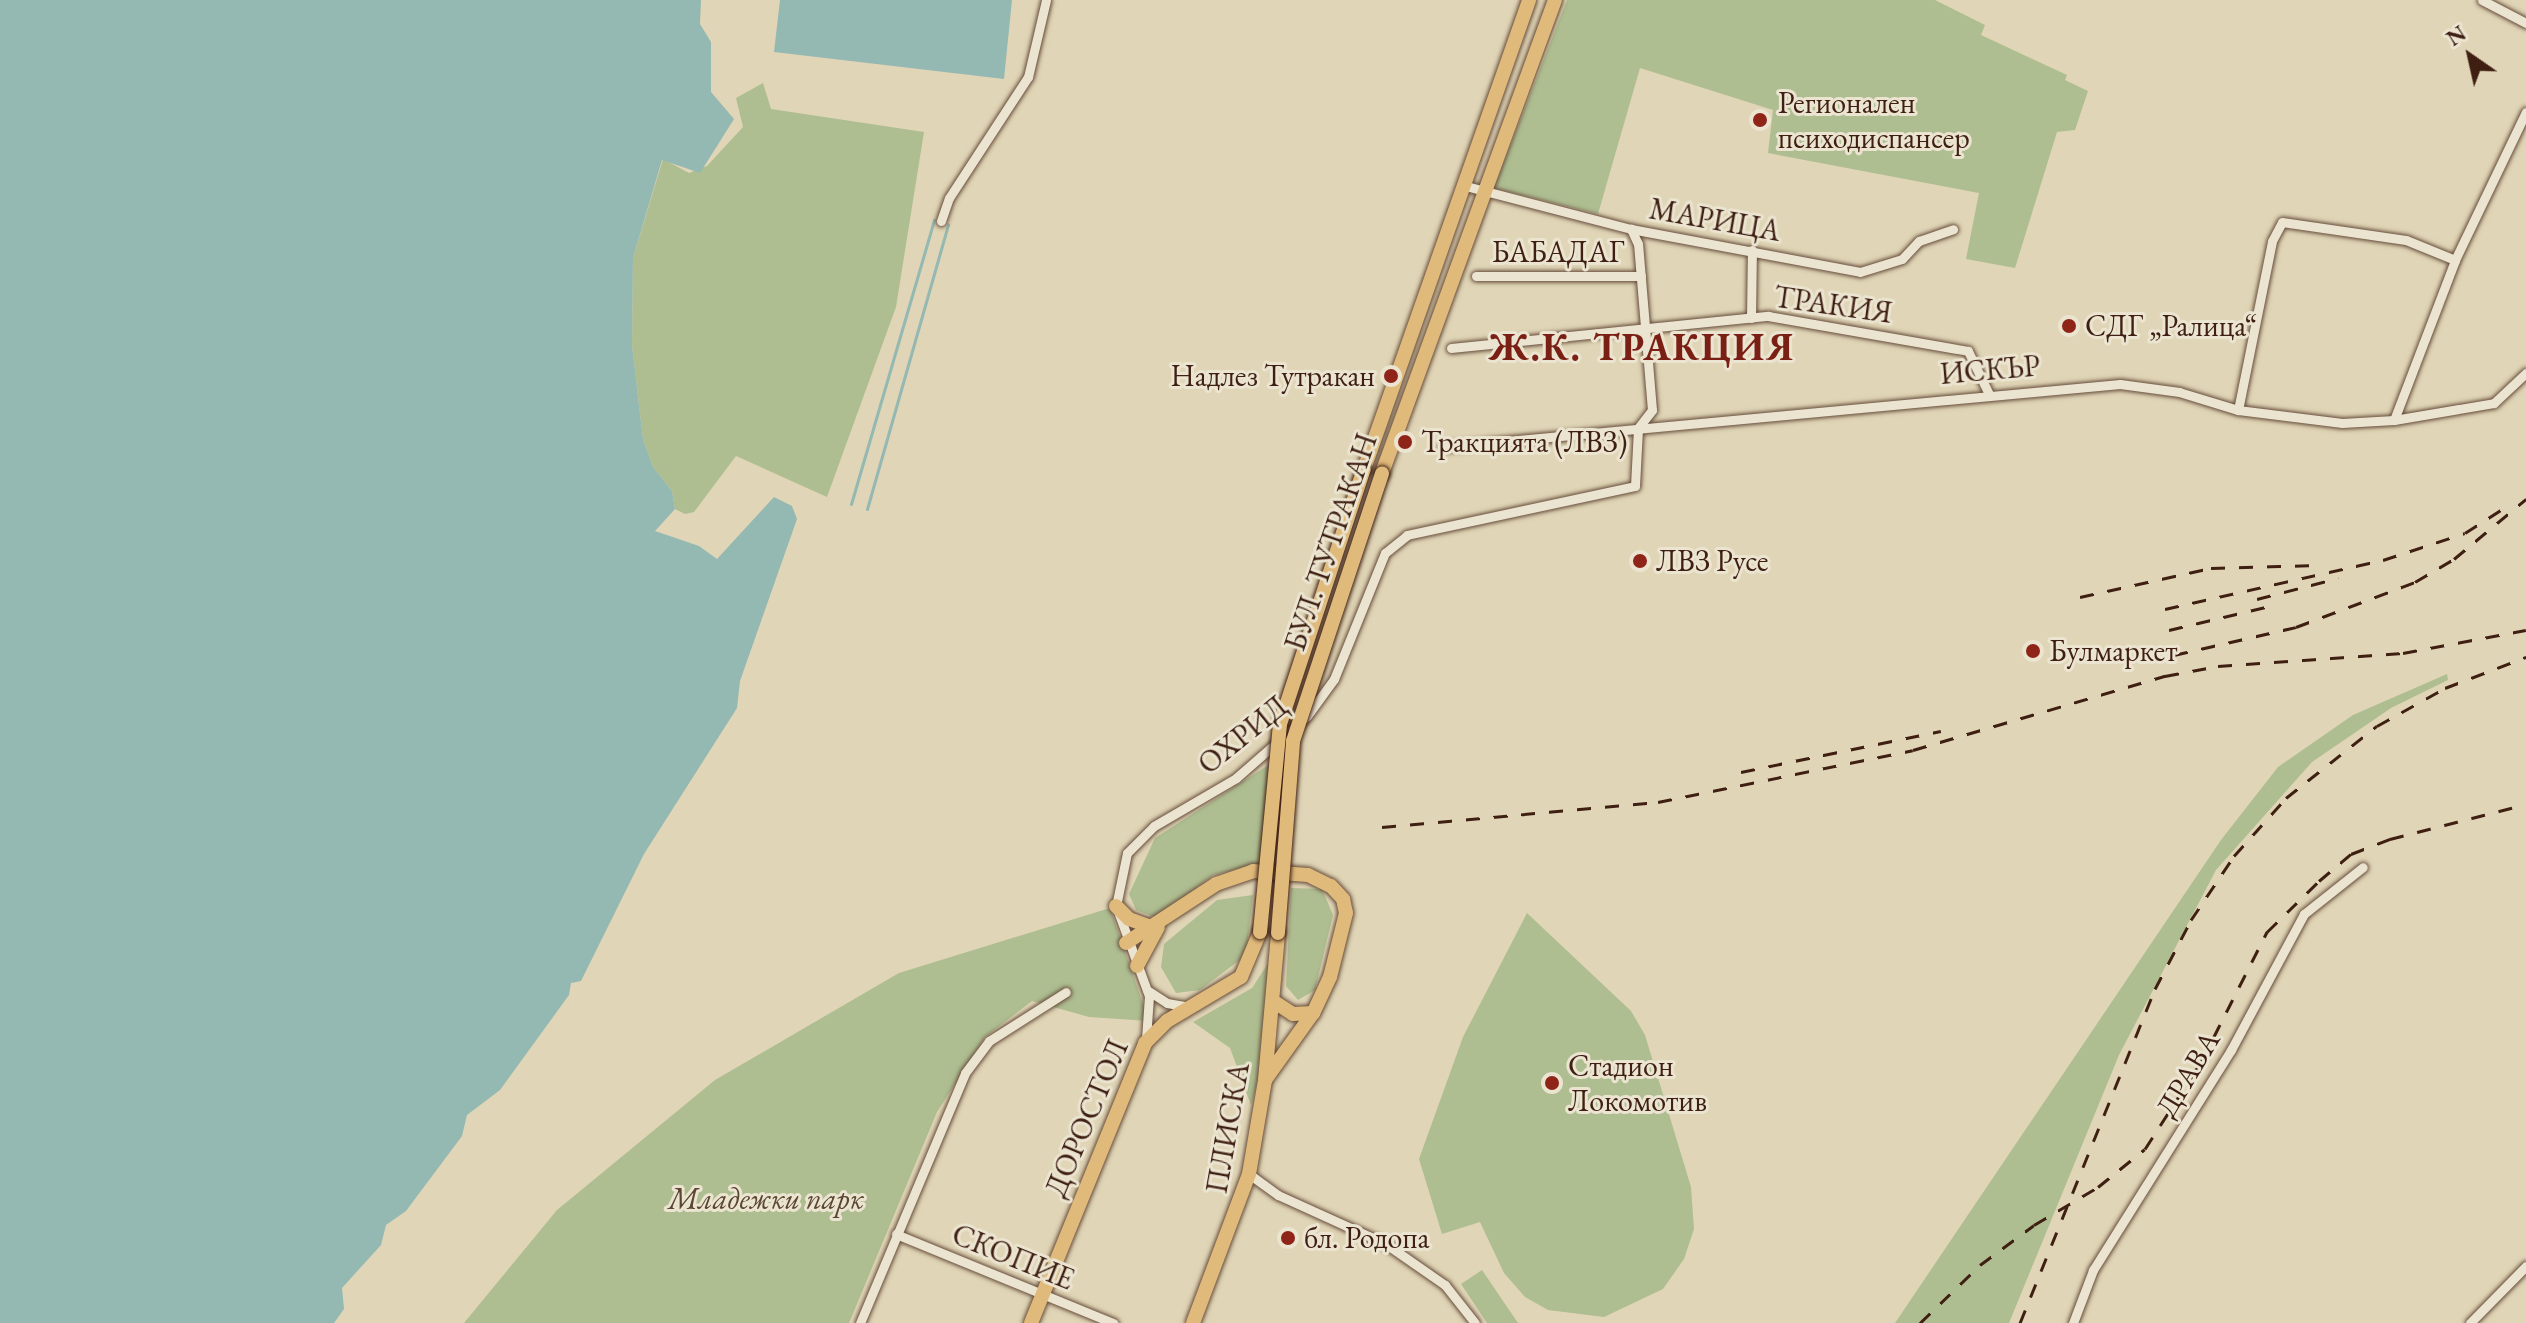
<!DOCTYPE html>
<meta charset="utf-8">
<style>
body{margin:0}
#map{position:relative;width:2526px;height:1323px;overflow:hidden;background:#e0d5b6;font-family:"EB Garamond",serif}
div>[style]{position:absolute}
[style*='--x']{left:calc(var(--x)*1px);top:calc(var(--y)*1px);width:calc(var(--w)*1px);rotate:calc(var(--a)*1deg)}
.green>*{inset:0;background:#aebe91}
.water>*{inset:0;background:#94b8b2}
.stream>*{height:3px;margin:-1.5px;padding:0 1.5px;transform-origin:1.5px;border-radius:1.5px;background:#94b8b2}
.roads{filter:drop-shadow(0 0 2px #664c3b) drop-shadow(0 0 2px #664c3b)}
.minor>*{height:9px;margin:-4.5px;padding:0 4.5px;transform-origin:4.5px;border-radius:4.5px;background:#ebe4d0}
.primary>*{height:14px;margin:-7px;padding:0 7px;transform-origin:7px;border-radius:7px;background:#e0ba7b}
.rail>*{height:3px;margin-top:-1.5px;transform-origin:0;background:repeating-linear-gradient(90deg,#3e1f12 0 14px,transparent 0 28px)}
.bridges{filter:drop-shadow(0 0 2px #3e1f12) drop-shadow(0 0 2px #3e1f12)}
.primary-bridge>*{height:14px;margin:-7px;padding:0 7px;transform-origin:7px;border-radius:7px;background:#e0ba7b}
.dots>*{width:22px;height:22px;translate:-50% -50%;box-sizing:border-box;border:4px solid #ebe4d0;border-radius:50%}
span{translate:-50% -50%;white-space:nowrap;text-align:center;line-height:1.15;-webkit-text-stroke:6px #ebe4d0;paint-order:stroke}
.poi-label{font-size:30px;color:#3e1f12}
.left{translate:0 -50%;text-align:left}
.right{translate:-100% -50%;text-align:right}
.street-label{font-size:30px;color:#3e1f12}
.park-label{font-size:30px;color:#5a4732;font-style:italic}
.district-label{font-size:38px;color:#7a1f14;font-weight:700;letter-spacing:2px}
.north{position:absolute;left:2430px;top:16px;width:80px;height:80px;-webkit-text-stroke:6px #ebe4d0;paint-order:stroke;rotate:326deg;font-size:22px;font-weight:700;line-height:32px;text-align:center;color:#3e1f12}
.north::after{content:'';display:block;margin:auto;width:28px;height:36px;background:#3e1f12;clip-path:polygon(50% 0,100% 100%,50% 72%,0 100%)}
</style>
<div id="map">
<div class="green">
<i style="clip-path:polygon(1567px 0,1935px 0,1985px 25px,1981px 35px,2067px 75px,2065px 80px,2088px 91px,2075px 130px,2057px 132px,2015px 268px,1966px 259px,1979px 193px,1768px 153px,1773px 110px,1640px 68px,1598px 214px,1494px 188px)"></i>
<i style="clip-path:polygon(763px 83px,771px 109px,924px 132px,896px 307px,827px 497px,736px 456px,694px 512px,685px 514px,675px 509px,672px 491px,653px 467px,643px 439px,632px 345px,633px 258px,663px 159px,689px 173px,707px 166px,743px 127px,736px 98px)"></i>
<i style="clip-path:polygon(2447px 674px,2448px 680px,2391px 708px,2312px 762px,2216px 870px,2119px 1055px,2009px 1323px,1895px 1323px,2221px 840px,2278px 767px,2353px 715px)"></i>
<i style="clip-path:polygon(1273px 762px,1260px 864px,1213px 875px,1157px 918px,1136px 910px,1129px 894px,1155px 838px)"></i>
<i style="clip-path:polygon(1291px 888px,1322px 889px,1333px 915px,1315px 990px,1298px 1000px,1286px 986px)"></i>
<i style="clip-path:polygon(1253px 895px,1246px 955px,1200px 990px,1176px 993px,1161px 967px,1164px 944px,1217px 900px)"></i>
<i style="clip-path:polygon(1110px 908px,1149px 1021px,1089px 1017px,1032px 1001px,985px 1037px,937px 1112px,849px 1323px,464px 1323px,557px 1210px,715px 1080px,899px 973px)"></i>
<i style="clip-path:polygon(1527px 913px,1631px 1011px,1645px 1035px,1691px 1187px,1694px 1229px,1684px 1259px,1663px 1289px,1604px 1317px,1548px 1310px,1525px 1297px,1504px 1273px,1480px 1222px,1442px 1234px,1419px 1159px,1463px 1037px)"></i>
<i style="clip-path:polygon(1269px 962px,1264px 1059px,1251px 1105px,1230px 1048px,1193px 1022px,1252px 988px)"></i>
<i style="clip-path:polygon(1482px 1270px,1518px 1323px,1487px 1323px,1461px 1284px)"></i>
</div>
<div class="water">
<i style="clip-path:polygon(0 0,701px 0,700px 24px,711px 42px,711px 92px,734px 119px,700px 173px,662px 160px,633px 258px,632px 345px,643px 439px,653px 467px,672px 491px,675px 509px,655px 531px,699px 546px,717px 559px,774px 497px,792px 506px,797px 519px,740px 681px,737px 708px,644px 854px,581px 981px,571px 983px,569px 995px,500px 1090px,467px 1115px,462px 1136px,406px 1211px,386px 1225px,381px 1245px,342px 1288px,344px 1309px,334px 1323px,0 1323px)"></i>
<i style="clip-path:polygon(780px 0,1012px 0,1004px 79px,774px 52px)"></i>
</div>
<div class="stream">
<i style="--x:851;--y:504;--w:296;--a:-73.7"></i>
<i style="--x:867;--y:509;--w:296;--a:-74.1"></i>
</div>
<div class="roads">
<div class="minor">
<i style="--x:2482;--y:0;--w:50;--a:27.6"></i>
<i style="--x:1462;--y:185;--w:175;--a:14.6"></i>
<i style="--x:1631;--y:229;--w:233;--a:10.6"></i>
<i style="--x:1860;--y:272;--w:44;--a:-17.2"></i>
<i style="--x:1902;--y:259;--w:25;--a:-47"></i>
<i style="--x:1919;--y:241;--w:36;--a:-19"></i>
<i style="--x:941;--y:221;--w:24;--a:-71"></i>
<i style="--x:949;--y:198;--w:145;--a:-56.9"></i>
<i style="--x:1028;--y:77;--w:79;--a:-76.8"></i>
<i style="--x:1476;--y:276;--w:165;--a:0"></i>
<i style="--x:1751;--y:318;--w:68;--a:-89.2"></i>
<i style="--x:1451;--y:348;--w:319;--a:-5.8"></i>
<i style="--x:1768;--y:316;--w:203;--a:9.9"></i>
<i style="--x:1968;--y:351;--w:48;--a:64"></i>
<i style="--x:2238;--y:410;--w:172;--a:-78.6"></i>
<i style="--x:2272;--y:241;--w:21;--a:-62"></i>
<i style="--x:2282;--y:222;--w:125;--a:8.3"></i>
<i style="--x:2406;--y:240;--w:53;--a:22.2"></i>
<i style="--x:2394;--y:420;--w:171;--a:-69.1"></i>
<i style="--x:2455;--y:260;--w:164;--a:-64.4"></i>
<i style="--x:1443;--y:447;--w:680;--a:-5.32"></i>
<i style="--x:2120;--y:384;--w:60;--a:7.7"></i>
<i style="--x:2179;--y:392;--w:62;--a:17"></i>
<i style="--x:2238;--y:410;--w:105;--a:7.1"></i>
<i style="--x:2342;--y:423;--w:52;--a:-3.3"></i>
<i style="--x:2394;--y:420;--w:101;--a:-9.6"></i>
<i style="--x:2494;--y:403;--w:44;--a:-43.2"></i>
<i style="--x:1147;--y:990;--w:24;--a:33"></i>
<i style="--x:1167;--y:1003;--w:23;--a:10"></i>
<i style="--x:1146;--y:1039;--w:43;--a:-86"></i>
<i style="--x:1149;--y:996;--w:96;--a:-110.1"></i>
<i style="--x:1116;--y:906;--w:54;--a:-78.3"></i>
<i style="--x:1127;--y:853;--w:38;--a:-45"></i>
<i style="--x:1154;--y:826;--w:95;--a:-30.3"></i>
<i style="--x:1236;--y:778;--w:94;--a:-41.1"></i>
<i style="--x:1307;--y:716;--w:46;--a:-53.9"></i>
<i style="--x:1334;--y:679;--w:136;--a:-68"></i>
<i style="--x:1385;--y:553;--w:28;--a:-39"></i>
<i style="--x:1407;--y:535;--w:233;--a:-12.1"></i>
<i style="--x:1635;--y:486;--w:58;--a:-87"></i>
<i style="--x:1638;--y:428;--w:23;--a:-52"></i>
<i style="--x:1652;--y:410;--w:167;--a:-94.8"></i>
<i style="--x:1638;--y:244;--w:17;--a:-115"></i>
<i style="--x:1249;--y:1174;--w:36;--a:36"></i>
<i style="--x:1278;--y:1195;--w:119;--a:24.4"></i>
<i style="--x:1386;--y:1244;--w:72;--a:34.8"></i>
<i style="--x:1445;--y:1285;--w:48;--a:51.7"></i>
<i style="--x:896;--y:1234;--w:235;--a:22.3"></i>
<i style="--x:860;--y:1323;--w:271;--a:-67.2"></i>
<i style="--x:965;--y:1073;--w:40;--a:-53"></i>
<i style="--x:989;--y:1041;--w:91;--a:-32.5"></i>
<i style="--x:2073;--y:1323;--w:57;--a:-69.3"></i>
<i style="--x:2093;--y:1270;--w:260;--a:-57.9"></i>
<i style="--x:2231;--y:1050;--w:154;--a:-61.8"></i>
<i style="--x:2304;--y:914;--w:75;--a:-38.5"></i>
<i style="--x:2470;--y:1323;--w:80;--a:-45.5"></i>
</div>
<div class="primary">
<i style="--x:1364;--y:469;--w:497;--a:-70.6"></i>
<i style="--x:1382;--y:473;--w:504;--a:-69.91"></i>
<i style="--x:1116;--y:906;--w:18;--a:45"></i>
<i style="--x:1129;--y:919;--w:23;--a:20"></i>
<i style="--x:1126;--y:943;--w:108;--a:-33.2"></i>
<i style="--x:1216;--y:884;--w:39;--a:-19"></i>
<i style="--x:1253;--y:871;--w:55;--a:4.2"></i>
<i style="--x:1308;--y:875;--w:25;--a:26"></i>
<i style="--x:1331;--y:886;--w:18;--a:47"></i>
<i style="--x:1343;--y:899;--w:14;--a:78"></i>
<i style="--x:1346;--y:913;--w:66;--a:104"></i>
<i style="--x:1330;--y:977;--w:40;--a:115"></i>
<i style="--x:1313;--y:1013;--w:82;--a:125.6"></i>
<i style="--x:1137;--y:966;--w:44;--a:-61.7"></i>
<i style="--x:1273;--y:1001;--w:24;--a:33"></i>
<i style="--x:1293;--y:1014;--w:20;--a:-3"></i>
<i style="--x:1031;--y:1323;--w:302;--a:-67.8"></i>
<i style="--x:1145;--y:1043;--w:31;--a:-45"></i>
<i style="--x:1167;--y:1021;--w:86;--a:-30.7"></i>
<i style="--x:1241;--y:977;--w:49;--a:-67.1"></i>
<i style="--x:1193;--y:1323;--w:159;--a:-69.4"></i>
<i style="--x:1249;--y:1174;--w:95;--a:-80.3"></i>
<i style="--x:1265;--y:1080;--w:148;--a:-84.9"></i>
</div>
</div>
<div class="rail">
<i style="--x:2080;--y:597;--w:134;--a:-12.5"></i>
<i style="--x:2211;--y:568;--w:106;--a:-1.6"></i>
<i style="--x:2257;--y:599;--w:84;--a:-14.5"></i>
<i style="--x:2165;--y:609;--w:223;--a:-12.7"></i>
<i style="--x:2383;--y:560;--w:86;--a:-18.2"></i>
<i style="--x:2465;--y:533;--w:46;--a:-32.7"></i>
<i style="--x:2169;--y:630;--w:108;--a:-13.4"></i>
<i style="--x:2174;--y:655;--w:125;--a:-12.9"></i>
<i style="--x:2296;--y:627;--w:127;--a:-20.7"></i>
<i style="--x:2415;--y:582;--w:45;--a:-30.5"></i>
<i style="--x:2454;--y:559;--w:94;--a:-39.8"></i>
<i style="--x:1741;--y:772;--w:204;--a:-11.6"></i>
<i style="--x:1382;--y:827;--w:277;--a:-5.2"></i>
<i style="--x:1658;--y:802;--w:260;--a:-11.5"></i>
<i style="--x:1913;--y:750;--w:263;--a:-16.4"></i>
<i style="--x:2165;--y:676;--w:54;--a:-10.7"></i>
<i style="--x:2218;--y:666;--w:185;--a:-4"></i>
<i style="--x:2403;--y:653;--w:125;--a:-10.6"></i>
<i style="--x:1920;--y:1323;--w:83;--a:-44"></i>
<i style="--x:1980;--y:1265;--w:67;--a:-36.5"></i>
<i style="--x:2034;--y:1225;--w:74;--a:-30.7"></i>
<i style="--x:2098;--y:1187;--w:60;--a:-39"></i>
<i style="--x:2145;--y:1149;--w:103;--a:-57.2"></i>
<i style="--x:2201;--y:1062;--w:146;--a:-63.1"></i>
<i style="--x:2267;--y:932;--w:73;--a:-44.4"></i>
<i style="--x:2319;--y:881;--w:42;--a:-40.2"></i>
<i style="--x:2351;--y:854;--w:42;--a:-21"></i>
<i style="--x:2390;--y:839;--w:140;--a:-14.4"></i>
<i style="--x:2020;--y:1323;--w:360;--a:-68"></i>
<i style="--x:2155;--y:989;--w:78;--a:-62.4"></i>
<i style="--x:2191;--y:920;--w:77;--a:-56.1"></i>
<i style="--x:2234;--y:856;--w:78;--a:-48.1"></i>
<i style="--x:2286;--y:798;--w:116;--a:-38.4"></i>
<i style="--x:2377;--y:726;--w:78;--a:-29.2"></i>
<i style="--x:2445;--y:688;--w:87;--a:-20.9"></i>
</div>
<div class="bridges">
<div class="primary-bridge">
<i style="--x:1260;--y:932;--w:209;--a:-84.5"></i>
<i style="--x:1280;--y:724;--w:268;--a:-71.8"></i>
<i style="--x:1278;--y:933;--w:193;--a:-85.5"></i>
<i style="--x:1293;--y:741;--w:282;--a:-71.6"></i>
</div>
</div>
<div class="dots">
<i style="left:1760px;top:120px;background:#8f2418"></i>
<i style="left:2069px;top:326px;background:#8f2418"></i>
<i style="left:1391px;top:376px;background:#8f2418"></i>
<i style="left:1405px;top:442px;background:#8f2418"></i>
<i style="left:1640px;top:561px;background:#8f2418"></i>
<i style="left:2033px;top:651px;background:#8f2418"></i>
<i style="left:1552px;top:1083px;background:#8f2418"></i>
<i style="left:1288px;top:1238px;background:#8f2418"></i>
</div>
<div class="poi-label">
<span class="left" style="left:1778px;top:120px">Регионален<br>психодиспансер</span>
<span class="left" style="left:2085px;top:326px">СДГ „Ралица“</span>
<span class="right" style="left:1375px;top:376px">Надлез Тутракан</span>
<span class="left" style="left:1421px;top:442px">Тракцията (ЛВЗ)</span>
<span class="left" style="left:1656px;top:561px">ЛВЗ Русе</span>
<span class="left" style="left:2049px;top:651px">Булмаркет</span>
<span class="left" style="left:1568px;top:1083px">Стадион<br>Локомотив</span>
<span class="left" style="left:1304px;top:1238px">бл. Родопа</span>
</div>
<div class="street-label">
<span style="left:1715px;top:220px;rotate:10deg">МАРИЦА</span>
<span style="left:1558px;top:252px">БАБАДАГ</span>
<span style="left:1833px;top:305px;rotate:8deg">ТРАКИЯ</span>
<span style="left:1990px;top:370px;rotate:-5deg">ИСКЪР</span>
<span style="left:1331px;top:542px;rotate:-71deg">БУЛ. ТУТРАКАН</span>
<span style="left:1243px;top:735px;rotate:-39deg">ОХРИД</span>
<span style="left:2188px;top:1074px;rotate:-59deg">ДРАВА</span>
<span style="left:1087px;top:1118px;rotate:-67deg">ДОРОСТОЛ</span>
<span style="left:1228px;top:1128px;rotate:-80deg">ПЛИСКА</span>
<span style="left:1013px;top:1257px;rotate:22deg">СКОПИЕ</span>
</div>
<div class="park-label">
<span style="left:766px;top:1199px">Младежки парк</span>
</div>
<div class="district-label">
<span style="left:1642px;top:347px">Ж.К. ТРАКЦИЯ</span>
</div>
<div class="north">N</div>
</div>
